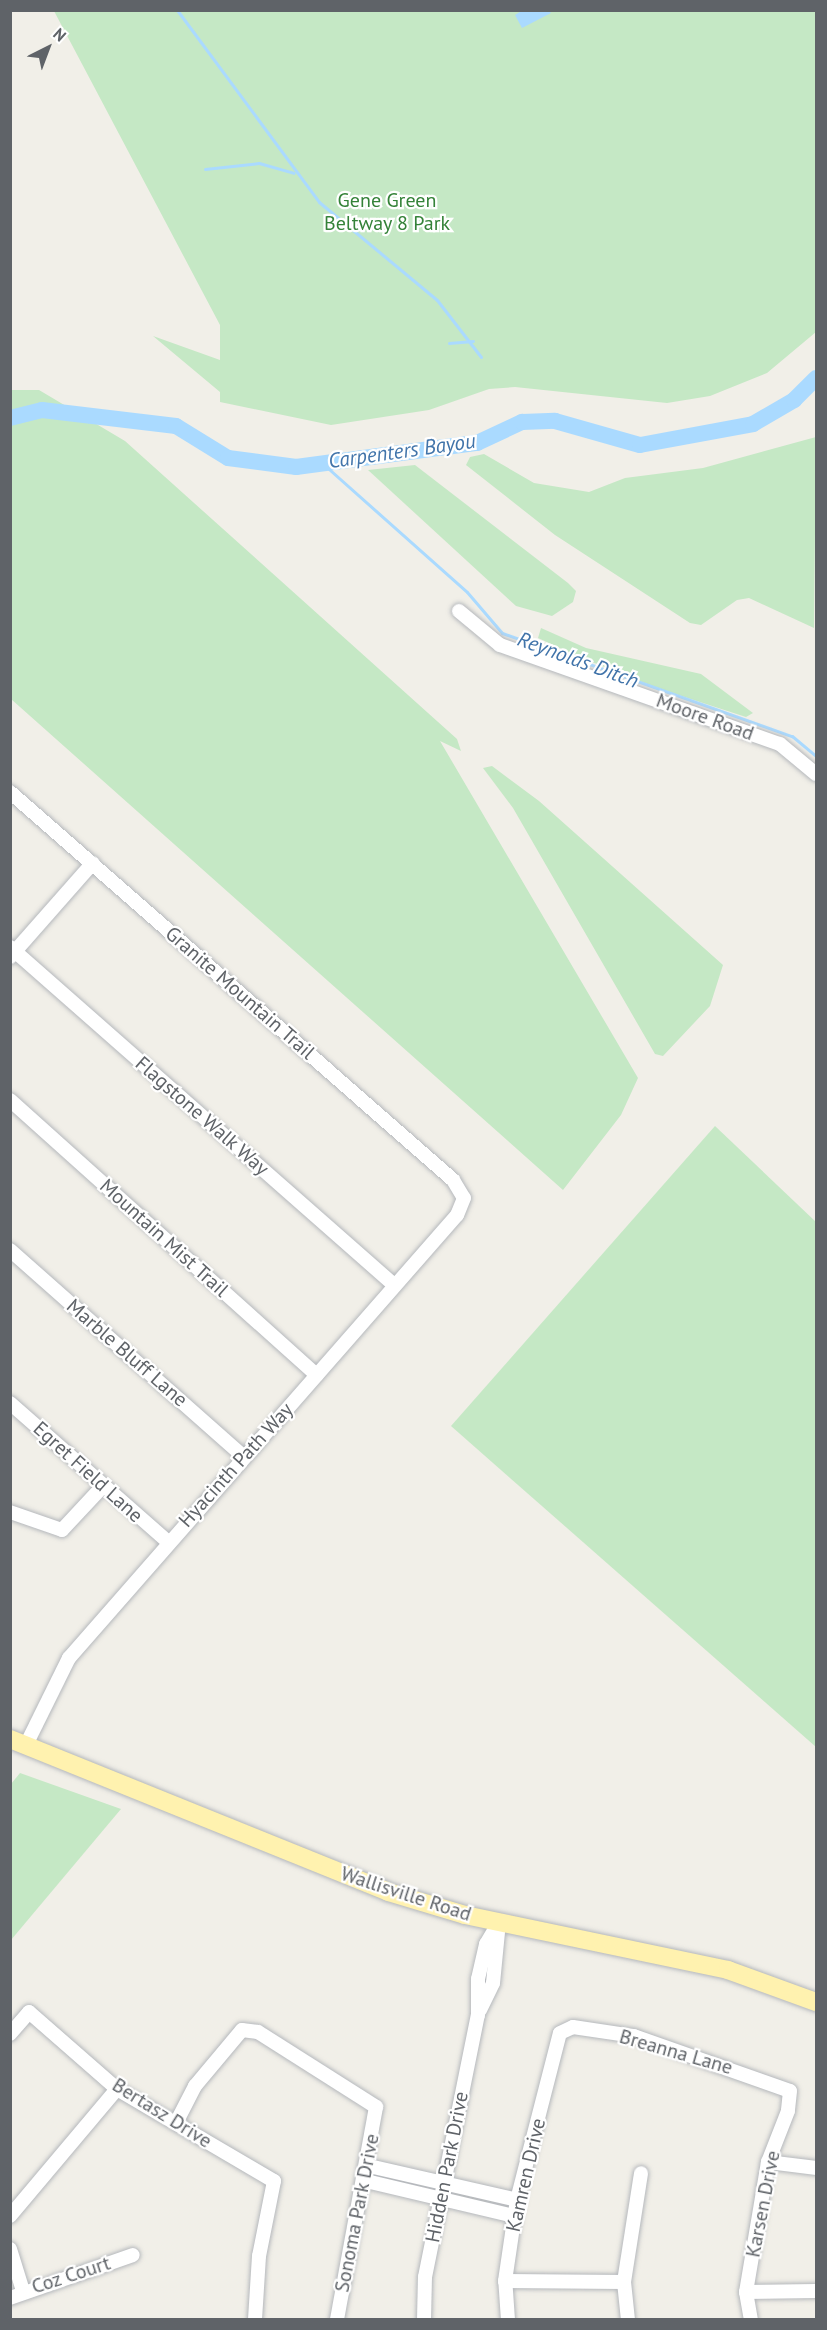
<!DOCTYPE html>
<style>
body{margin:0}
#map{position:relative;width:827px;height:2330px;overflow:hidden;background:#f1efe8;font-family:"PT Sans",sans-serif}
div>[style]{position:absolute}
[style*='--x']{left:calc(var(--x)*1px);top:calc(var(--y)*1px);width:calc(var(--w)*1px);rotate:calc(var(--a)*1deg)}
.green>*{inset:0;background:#c5e8c5}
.water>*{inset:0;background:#aadaff}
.stream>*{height:3px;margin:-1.5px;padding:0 1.5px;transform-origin:1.5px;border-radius:1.5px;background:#aadaff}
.river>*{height:16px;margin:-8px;padding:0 8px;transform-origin:8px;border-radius:8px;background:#aadaff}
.roads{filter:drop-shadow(0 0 2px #b5b8bc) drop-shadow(0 0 2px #b5b8bc)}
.minor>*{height:14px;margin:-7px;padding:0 7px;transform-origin:7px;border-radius:7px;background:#fff}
.major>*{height:18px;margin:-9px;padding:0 9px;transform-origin:9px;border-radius:9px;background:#fff2af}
span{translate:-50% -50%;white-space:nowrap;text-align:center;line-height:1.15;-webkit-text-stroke:4.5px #fff;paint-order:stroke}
.park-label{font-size:20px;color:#348238}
.street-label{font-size:20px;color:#5f6368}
.water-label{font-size:21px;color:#4174aa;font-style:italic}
.frame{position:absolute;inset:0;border:12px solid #5f6368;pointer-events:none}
.north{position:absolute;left:18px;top:18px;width:60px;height:60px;-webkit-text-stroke:4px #fff;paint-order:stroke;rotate:42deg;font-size:16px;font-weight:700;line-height:24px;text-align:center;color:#5f6368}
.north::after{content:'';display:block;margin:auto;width:21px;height:27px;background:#5f6368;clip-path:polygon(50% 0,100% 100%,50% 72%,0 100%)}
</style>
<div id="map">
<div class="green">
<i style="clip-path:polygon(54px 11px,816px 11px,816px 332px,767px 373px,710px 396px,667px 403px,515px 387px,489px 389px,429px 410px,331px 425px,220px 402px,220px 392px,153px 336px,220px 360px,220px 325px)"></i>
<i style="clip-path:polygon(11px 390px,39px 390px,125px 441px,457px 739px,461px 751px,440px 741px,638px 1078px,621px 1115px,563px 1190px,11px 699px)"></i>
<i style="clip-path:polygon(816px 437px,814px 628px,749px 598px,737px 600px,701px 625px,690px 623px,555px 535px,466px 465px,470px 457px,484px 454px,534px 483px,589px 492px,625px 478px,703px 468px)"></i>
<i style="clip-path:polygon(415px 465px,568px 583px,576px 591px,573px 602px,552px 616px,516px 606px,368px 470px)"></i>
<i style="clip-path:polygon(541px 628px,586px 648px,701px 674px,753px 713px,746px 717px,657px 688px,577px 656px,538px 638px)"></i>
<i style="clip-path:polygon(492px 766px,539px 801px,723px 965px,710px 1006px,663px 1056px,655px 1054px,513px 808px,483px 768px)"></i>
<i style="clip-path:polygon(715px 1126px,816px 1222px,816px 1747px,451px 1426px)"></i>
<i style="clip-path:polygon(20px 1773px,121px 1809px,11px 1940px,11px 1784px)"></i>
</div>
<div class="water">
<i style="clip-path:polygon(523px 10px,549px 11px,551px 13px,522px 28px,515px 15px)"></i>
</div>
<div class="stream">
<i style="--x:177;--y:10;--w:239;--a:53.5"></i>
<i style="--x:319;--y:202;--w:153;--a:39.7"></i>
<i style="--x:437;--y:300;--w:72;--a:52.3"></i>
<i style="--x:205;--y:169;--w:54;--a:-6.3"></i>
<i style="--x:259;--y:163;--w:36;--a:16"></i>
<i style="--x:449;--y:343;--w:24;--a:-5"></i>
<i style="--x:477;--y:443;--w:8;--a:-90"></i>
<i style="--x:321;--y:462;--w:195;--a:41.7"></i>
<i style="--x:467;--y:592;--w:54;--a:49.5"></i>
<i style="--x:502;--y:633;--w:308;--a:19.6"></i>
<i style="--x:792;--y:736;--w:31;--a:40"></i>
</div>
<div class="river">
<i style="--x:10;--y:418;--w:33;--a:-14"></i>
<i style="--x:42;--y:410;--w:135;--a:6.8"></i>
<i style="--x:176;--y:426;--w:61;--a:31.6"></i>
<i style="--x:228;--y:458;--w:69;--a:7.5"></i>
<i style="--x:296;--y:467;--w:183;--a:-7.6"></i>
<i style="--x:477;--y:443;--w:50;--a:-25"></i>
<i style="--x:522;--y:422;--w:33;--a:-2"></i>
<i style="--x:555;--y:421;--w:88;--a:15.8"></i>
<i style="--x:640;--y:445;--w:115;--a:-10.5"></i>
<i style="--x:753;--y:424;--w:48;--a:-30.3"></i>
<i style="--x:794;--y:400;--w:31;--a:-45"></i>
</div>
<div class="roads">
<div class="minor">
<i style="--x:459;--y:611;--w:53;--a:39.7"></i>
<i style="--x:500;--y:645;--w:297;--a:19.5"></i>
<i style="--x:780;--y:744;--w:47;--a:39.8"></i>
<i style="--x:10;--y:792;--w:589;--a:41.21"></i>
<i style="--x:453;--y:1180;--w:21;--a:59"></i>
<i style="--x:464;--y:1198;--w:18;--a:112"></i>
<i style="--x:457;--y:1215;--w:589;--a:131.21"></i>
<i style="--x:69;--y:1658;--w:97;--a:116.3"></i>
<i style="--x:10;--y:947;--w:512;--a:41.35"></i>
<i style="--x:10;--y:957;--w:125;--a:-48.6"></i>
<i style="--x:10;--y:1100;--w:412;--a:41.9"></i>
<i style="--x:10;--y:1250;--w:311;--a:41.5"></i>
<i style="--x:10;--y:1403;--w:209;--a:41.3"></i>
<i style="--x:10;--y:1512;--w:55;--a:19.1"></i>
<i style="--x:62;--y:1530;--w:60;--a:-47"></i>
<i style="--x:480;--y:2010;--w:30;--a:-64"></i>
<i style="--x:493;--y:1983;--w:61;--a:-84.4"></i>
<i style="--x:10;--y:2034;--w:29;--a:-49"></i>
<i style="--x:29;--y:2012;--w:117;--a:41.2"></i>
<i style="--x:117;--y:2089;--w:182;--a:30.4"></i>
<i style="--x:274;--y:2181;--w:76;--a:101.3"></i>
<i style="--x:259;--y:2256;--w:64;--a:93.6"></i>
<i style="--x:176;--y:2123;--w:42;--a:-62.8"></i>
<i style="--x:195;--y:2086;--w:73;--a:-50"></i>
<i style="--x:242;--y:2030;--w:16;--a:7"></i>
<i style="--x:258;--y:2032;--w:140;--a:32.4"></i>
<i style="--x:376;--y:2107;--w:217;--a:100.4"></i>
<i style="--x:768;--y:2162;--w:48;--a:7.1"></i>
<i style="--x:369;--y:2166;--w:152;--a:12.9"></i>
<i style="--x:366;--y:2181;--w:152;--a:13.3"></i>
<i style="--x:10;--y:2216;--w:166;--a:-49.9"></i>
<i style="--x:10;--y:2249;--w:44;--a:72.8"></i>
<i style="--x:505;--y:2281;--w:119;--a:0.5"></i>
<i style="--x:746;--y:2292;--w:70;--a:-0.8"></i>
<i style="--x:10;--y:2298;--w:130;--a:-19.3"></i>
<i style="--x:424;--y:2320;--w:43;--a:-88.7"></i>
<i style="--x:425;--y:2277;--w:267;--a:-78.6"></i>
<i style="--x:478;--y:2015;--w:36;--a:-90"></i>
<i style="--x:478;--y:1979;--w:36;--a:-77"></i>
<i style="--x:486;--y:1944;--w:26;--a:-59"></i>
<i style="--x:508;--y:2320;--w:39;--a:-94"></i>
<i style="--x:505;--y:2281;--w:82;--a:-81.6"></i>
<i style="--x:517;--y:2200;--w:172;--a:-75.6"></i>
<i style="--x:560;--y:2033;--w:14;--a:-25"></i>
<i style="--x:573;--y:2027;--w:62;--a:8.4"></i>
<i style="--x:634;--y:2036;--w:165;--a:19.4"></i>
<i style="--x:790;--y:2091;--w:20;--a:96"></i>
<i style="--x:788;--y:2111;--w:55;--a:111.4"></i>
<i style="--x:768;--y:2162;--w:132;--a:99.6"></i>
<i style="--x:746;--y:2292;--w:28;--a:80"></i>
<i style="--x:628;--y:2320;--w:38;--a:-96"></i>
<i style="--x:624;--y:2282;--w:110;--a:-81.1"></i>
</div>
<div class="major">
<i style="--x:10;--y:1739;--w:408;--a:22"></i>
<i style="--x:388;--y:1892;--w:80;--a:16.6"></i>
<i style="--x:465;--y:1915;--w:269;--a:11.8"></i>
<i style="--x:728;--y:1970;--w:94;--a:20"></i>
</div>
</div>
<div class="park-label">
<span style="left:387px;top:212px">Gene Green<br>Beltway 8 Park</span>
</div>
<div class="street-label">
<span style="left:705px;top:717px;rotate:20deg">Moore Road</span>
<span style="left:240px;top:993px;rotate:41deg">Granite Mountain Trail</span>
<span style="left:202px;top:1116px;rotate:41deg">Flagstone Walk Way</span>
<span style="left:164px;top:1238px;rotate:42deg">Mountain Mist Trail</span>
<span style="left:127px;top:1353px;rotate:41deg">Marble Bluff Lane</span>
<span style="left:236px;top:1465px;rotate:-48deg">Hyacinth Path Way</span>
<span style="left:88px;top:1472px;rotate:42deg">Egret Field Lane</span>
<span style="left:406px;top:1894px;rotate:18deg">Wallisville Road</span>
<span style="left:676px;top:2052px;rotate:16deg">Breanna Lane</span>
<span style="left:162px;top:2113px;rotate:32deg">Bertasz Drive</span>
<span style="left:447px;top:2167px;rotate:-79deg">Hidden Park Drive</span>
<span style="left:526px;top:2175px;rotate:-77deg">Kamren Drive</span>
<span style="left:763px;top:2204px;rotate:-79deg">Karsen Drive</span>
<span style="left:357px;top:2213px;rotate:-79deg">Sonoma Park Drive</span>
<span style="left:71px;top:2275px;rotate:-18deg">Coz Court</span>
</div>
<div class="water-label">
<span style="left:402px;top:451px;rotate:-8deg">Carpenters Bayou</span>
<span style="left:578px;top:660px;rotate:20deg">Reynolds Ditch</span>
</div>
<div class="frame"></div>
<div class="north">N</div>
</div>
